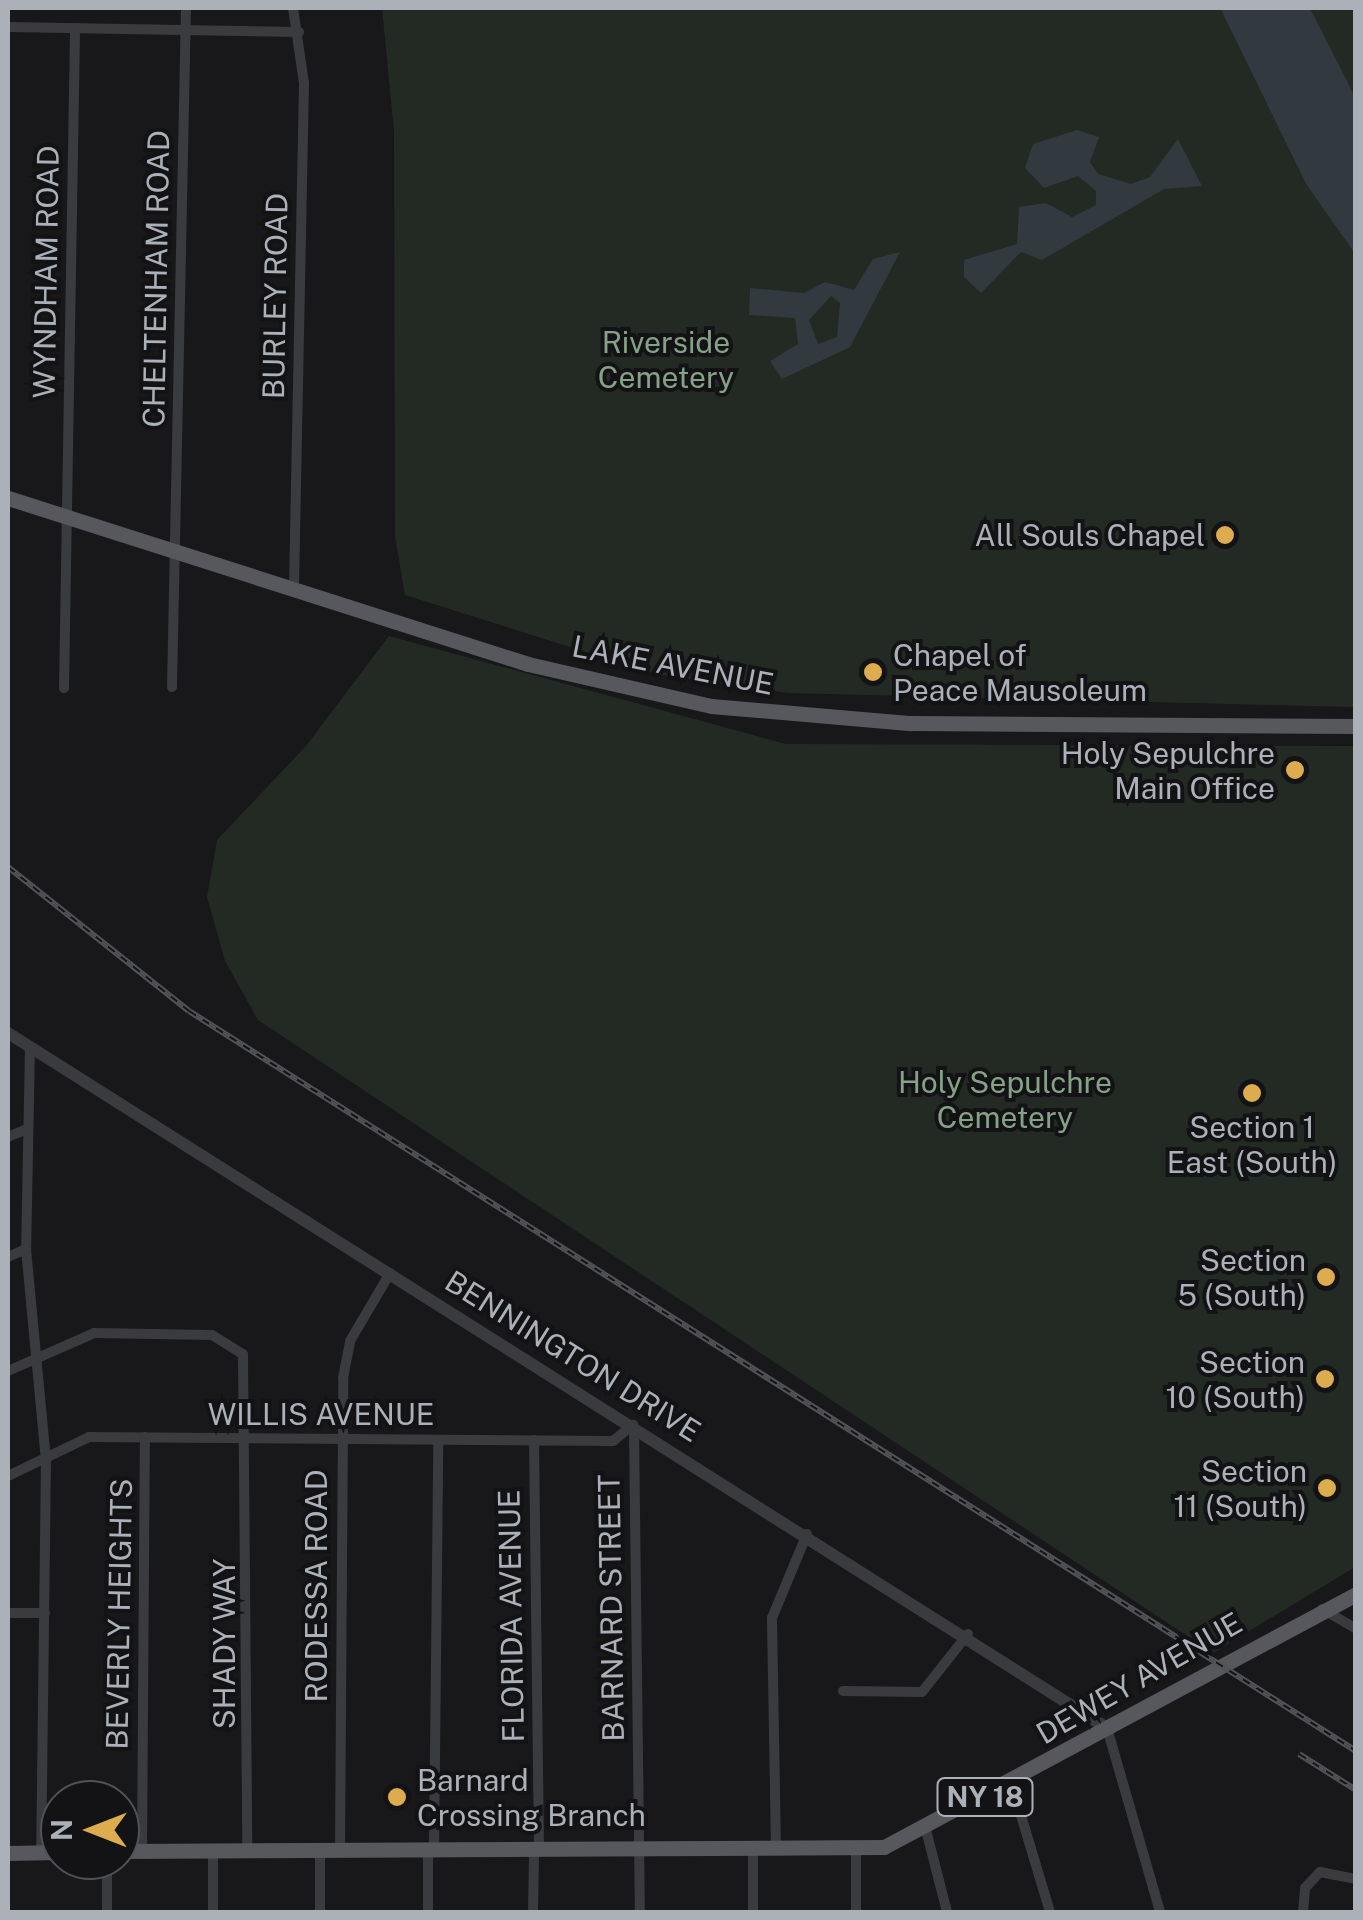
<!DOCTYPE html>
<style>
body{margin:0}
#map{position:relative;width:1363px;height:1920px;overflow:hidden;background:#18181a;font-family:"Public Sans",sans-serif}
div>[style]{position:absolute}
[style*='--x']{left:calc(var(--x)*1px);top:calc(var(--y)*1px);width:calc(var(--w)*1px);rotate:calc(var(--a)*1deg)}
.green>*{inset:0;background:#232a24}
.water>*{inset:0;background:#32393f}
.minor>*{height:10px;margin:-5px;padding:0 5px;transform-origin:5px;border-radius:5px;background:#3a3b3f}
.tertiary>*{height:12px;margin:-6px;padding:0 6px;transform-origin:6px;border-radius:6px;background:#3a3b3f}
.primary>*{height:15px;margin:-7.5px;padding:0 7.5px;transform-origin:7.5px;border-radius:7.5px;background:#56585d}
.rail>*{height:6px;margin-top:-3px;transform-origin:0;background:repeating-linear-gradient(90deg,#131315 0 8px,#515357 0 16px);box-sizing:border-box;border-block:2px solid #515357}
.dots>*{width:28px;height:28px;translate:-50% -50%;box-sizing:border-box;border:5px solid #131315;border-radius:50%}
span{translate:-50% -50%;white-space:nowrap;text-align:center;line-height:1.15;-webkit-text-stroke:8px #131315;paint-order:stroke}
.shield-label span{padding:2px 8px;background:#131315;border:2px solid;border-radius:8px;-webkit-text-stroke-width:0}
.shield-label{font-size:28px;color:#acb0b8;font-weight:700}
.street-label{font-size:30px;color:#acb0b8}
.park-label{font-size:30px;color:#86a187}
.poi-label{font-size:30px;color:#acb0b8}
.right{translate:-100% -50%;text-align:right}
.left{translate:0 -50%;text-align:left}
.frame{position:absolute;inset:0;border:10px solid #acb0b8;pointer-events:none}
.north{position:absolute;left:40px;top:1780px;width:100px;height:100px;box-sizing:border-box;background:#131315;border:2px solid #505256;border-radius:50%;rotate:270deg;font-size:28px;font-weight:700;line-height:40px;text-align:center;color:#acb0b8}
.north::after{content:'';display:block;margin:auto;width:35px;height:45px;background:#dcac4e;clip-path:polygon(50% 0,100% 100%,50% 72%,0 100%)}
</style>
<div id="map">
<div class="green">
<i style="clip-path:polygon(382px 8px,1220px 8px,1306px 184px,1355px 254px,1355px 707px,788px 693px,656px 674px,405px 595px,395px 536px,394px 131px)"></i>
<i style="clip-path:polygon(1310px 8px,1355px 8px,1355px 97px,1330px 51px)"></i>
<i style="clip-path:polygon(389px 636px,786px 744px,1355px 746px,1355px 1567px,1213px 1653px,258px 1020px,225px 961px,207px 897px,217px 840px,306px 746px)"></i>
</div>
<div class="water">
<i style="clip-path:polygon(1220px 8px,1310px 8px,1355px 97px,1355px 254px,1306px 184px)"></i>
<i style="clip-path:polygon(1077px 130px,1099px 137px,1090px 162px,1098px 174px,1131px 184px,1150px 177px,1178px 139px,1202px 186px,1164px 189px,1042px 260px,1021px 252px,981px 293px,964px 277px,964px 260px,1017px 244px,1019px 207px,1046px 203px,1072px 217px,1096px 205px,1096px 191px,1078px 176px,1044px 188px,1025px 168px,1033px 144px)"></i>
<i style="clip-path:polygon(evenodd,900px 252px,850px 347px,782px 379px,770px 361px,798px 344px,795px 318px,749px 315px,750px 288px,804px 293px,825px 282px,854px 290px,873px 259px,900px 252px,831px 296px,840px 303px,837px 337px,818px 344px,809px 320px,831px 296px)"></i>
</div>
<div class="minor">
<i style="--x:293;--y:8;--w:76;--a:81.7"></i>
<i style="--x:304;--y:83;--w:504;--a:91.14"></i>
<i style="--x:8;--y:27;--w:291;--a:1"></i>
<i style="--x:172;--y:687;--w:679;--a:-88.82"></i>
<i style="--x:64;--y:688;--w:659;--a:-89.04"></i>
<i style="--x:30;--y:1047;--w:202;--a:91.1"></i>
<i style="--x:26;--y:1249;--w:211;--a:84.6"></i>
<i style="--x:46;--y:1459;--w:393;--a:90.7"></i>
<i style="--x:8;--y:1137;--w:21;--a:-23"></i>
<i style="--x:8;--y:1257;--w:20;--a:-24"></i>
<i style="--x:8;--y:1371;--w:94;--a:-23.8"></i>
<i style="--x:94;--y:1333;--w:118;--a:1"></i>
<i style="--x:212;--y:1335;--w:36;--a:32"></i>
<i style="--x:243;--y:1354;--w:496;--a:89.5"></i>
<i style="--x:634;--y:1429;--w:483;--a:89.3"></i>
<i style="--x:534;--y:1440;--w:412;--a:89.3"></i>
<i style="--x:8;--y:1476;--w:90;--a:-25.7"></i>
<i style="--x:89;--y:1437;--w:524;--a:0.44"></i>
<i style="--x:613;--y:1441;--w:26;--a:-39"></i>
<i style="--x:1322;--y:1609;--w:39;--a:30"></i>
<i style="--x:8;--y:1613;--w:37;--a:0"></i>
<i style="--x:843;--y:1691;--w:79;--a:0.7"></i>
<i style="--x:922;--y:1692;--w:74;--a:-51.6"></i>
<i style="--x:1107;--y:1728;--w:191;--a:73.9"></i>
<i style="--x:1011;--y:1782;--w:136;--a:73.3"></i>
<i style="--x:926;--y:1830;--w:85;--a:75.6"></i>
<i style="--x:340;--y:1850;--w:472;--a:-89.6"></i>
<i style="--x:343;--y:1378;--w:38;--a:-79"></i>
<i style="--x:350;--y:1341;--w:79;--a:-59.5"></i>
<i style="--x:776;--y:1850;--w:232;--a:-91"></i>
<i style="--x:772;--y:1618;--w:91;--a:-67.4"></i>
<i style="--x:142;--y:1851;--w:414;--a:-89.6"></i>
<i style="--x:434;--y:1852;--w:412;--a:-89.4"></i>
<i style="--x:107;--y:1912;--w:52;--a:-90"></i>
<i style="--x:213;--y:1912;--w:61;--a:-90"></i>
<i style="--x:320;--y:1912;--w:62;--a:-90"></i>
<i style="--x:428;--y:1912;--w:60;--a:-90"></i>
<i style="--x:533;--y:1912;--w:60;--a:-89"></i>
<i style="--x:753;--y:1912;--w:61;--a:-90"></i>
<i style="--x:856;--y:1912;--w:62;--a:-90"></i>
<i style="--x:1303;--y:1912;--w:24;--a:-85"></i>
<i style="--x:1305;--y:1888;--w:22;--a:-47"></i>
<i style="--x:1320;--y:1872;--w:37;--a:11"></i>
</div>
<div class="tertiary">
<i style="--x:8;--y:1033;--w:1300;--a:32.31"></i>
</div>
<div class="primary">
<i style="--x:8;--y:498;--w:546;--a:17.7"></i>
<i style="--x:528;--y:664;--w:188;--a:12.9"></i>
<i style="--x:711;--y:706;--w:201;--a:4.9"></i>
<i style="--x:911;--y:723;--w:445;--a:0.4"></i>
<i style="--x:120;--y:1851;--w:764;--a:-0.3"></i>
<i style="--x:884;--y:1847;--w:536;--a:-28.19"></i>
<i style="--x:8;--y:1853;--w:52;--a:-1.1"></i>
</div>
<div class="rail">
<i style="--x:8;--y:867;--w:231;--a:38.5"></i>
<i style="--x:189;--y:1011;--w:1382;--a:32.38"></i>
<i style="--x:1299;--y:1754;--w:67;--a:32.3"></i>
</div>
<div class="dots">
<i style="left:1225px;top:535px;background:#dcac4e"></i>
<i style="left:873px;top:672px;background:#dcac4e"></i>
<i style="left:1295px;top:770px;background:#dcac4e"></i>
<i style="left:1252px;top:1093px;background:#dcac4e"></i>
<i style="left:1326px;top:1277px;background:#dcac4e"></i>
<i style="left:1325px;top:1379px;background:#dcac4e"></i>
<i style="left:1327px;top:1488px;background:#dcac4e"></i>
<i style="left:397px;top:1797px;background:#dcac4e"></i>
</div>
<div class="shield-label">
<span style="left:985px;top:1797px">NY 18</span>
</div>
<div class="street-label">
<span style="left:46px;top:272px;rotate:-89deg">WYNDHAM ROAD</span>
<span style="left:156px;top:279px;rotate:-89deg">CHELTENHAM ROAD</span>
<span style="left:275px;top:296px;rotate:-89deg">BURLEY ROAD</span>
<span style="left:673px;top:665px;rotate:11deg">LAKE AVENUE</span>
<span style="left:573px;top:1356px;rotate:32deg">BENNINGTON DRIVE</span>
<span style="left:321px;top:1414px">WILLIS AVENUE</span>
<span style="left:316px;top:1586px;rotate:-90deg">RODESSA ROAD</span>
<span style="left:611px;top:1608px;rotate:-91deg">BARNARD STREET</span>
<span style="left:119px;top:1614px;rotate:-89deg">BEVERLY HEIGHTS</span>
<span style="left:511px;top:1616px;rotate:-91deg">FLORIDA AVENUE</span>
<span style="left:224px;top:1644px;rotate:-90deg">SHADY WAY</span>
<span style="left:1139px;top:1678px;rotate:-30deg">DEWEY AVENUE</span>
</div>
<div class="park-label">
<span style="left:666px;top:359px">Riverside<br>Cemetery</span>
<span style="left:1005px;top:1099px">Holy Sepulchre<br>Cemetery</span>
</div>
<div class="poi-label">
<span class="right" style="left:1205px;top:535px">All Souls Chapel</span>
<span class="left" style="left:893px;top:672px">Chapel of<br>Peace Mausoleum</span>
<span class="right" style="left:1275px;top:770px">Holy Sepulchre<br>Main Office</span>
<span style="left:1252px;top:1144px">Section 1<br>East (South)</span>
<span class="right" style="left:1306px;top:1277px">Section<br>5 (South)</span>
<span class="right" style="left:1305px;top:1379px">Section<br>10 (South)</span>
<span class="right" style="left:1307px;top:1488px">Section<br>11 (South)</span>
<span class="left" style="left:417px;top:1797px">Barnard<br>Crossing Branch</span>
</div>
<div class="frame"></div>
<div class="north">N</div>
</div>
